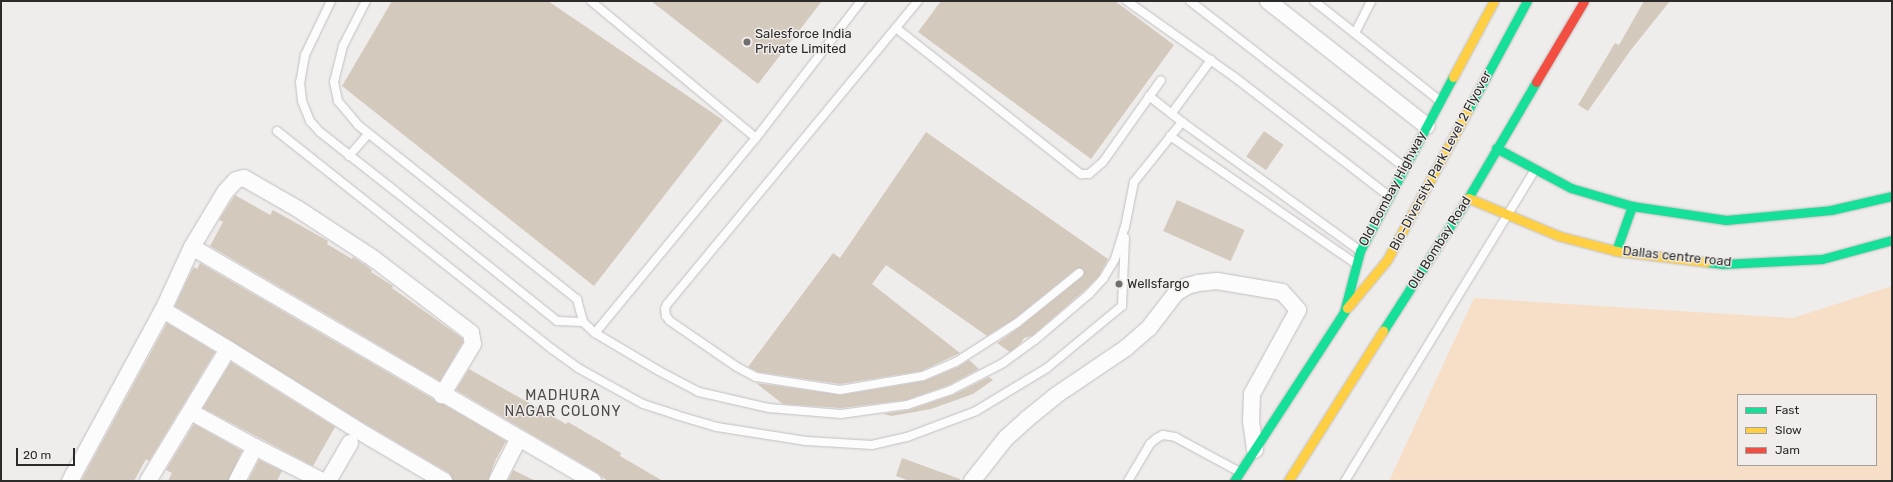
<!DOCTYPE html>
<style>
body{margin:0}
#map{position:relative;width:1893px;height:482px;overflow:hidden;background:#efedec;font-family:Rubik,sans-serif}
div>[style]{position:absolute}
[style*='--x']{left:calc(var(--x)*1px);top:calc(var(--y)*1px);width:calc(var(--w)*1px);rotate:calc(var(--a)*1deg)}
.green>*{inset:0;background:#f7dfc7}
.building>*{inset:0;background:#d4c9bd;transform-origin:0 0}
.roads{filter:drop-shadow(0 0 1px #c1bfbf) drop-shadow(0 0 1px #c1bfbf)}
.lane>*{height:8px;margin:-4px;padding:0 4px;transform-origin:4px;border-radius:4px;background:#fdfcfc}
.street>*{height:16px;margin:-8px;padding:0 8px;transform-origin:8px;border-radius:8px;background:#fdfcfc}
.fast>*{height:9px;margin:-4.5px;padding:0 4.5px;transform-origin:4.5px;border-radius:4.5px;background:#16e098}
.slow>*{height:9px;margin:-4.5px;padding:0 4.5px;transform-origin:4.5px;border-radius:4.5px;background:#ffcf43}
.jam>*{height:9px;margin:-4.5px;padding:0 4.5px;transform-origin:4.5px;border-radius:4.5px;background:#f24e42}
.dots>*{width:11px;height:11px;translate:-50% -50%;box-sizing:border-box;border:2px solid #f0edeb;border-radius:50%}
span{translate:-50% -50%;white-space:nowrap;text-align:center;line-height:1.15;-webkit-text-stroke:3px #f0edeb;paint-order:stroke}
.poi-label{font-size:13px;color:#2c2b2a}
.left{translate:0 -50%;text-align:left}
.street-label{font-size:13px;color:#2c2b2a}
.neighbourhood-label{font-size:14px;color:#4d4b49;letter-spacing:1px}
.frame{position:absolute;inset:0;border:2px solid #2c2b2a;pointer-events:none}
.legend{position:absolute;left:1737px;top:394px;width:140px;height:72px;box-sizing:border-box;background:#f0edeb;border:1px solid #a29f9e;margin:0;padding:5px 7px;list-style:none;font-size:12px;color:#2c2b2a}
.legend li{display:flex;align-items:center;gap:8px;height:20px}
.legend b{width:20px;border:1px solid #a29f9e}
.scale{position:absolute;left:16px;top:448px;width:59px;height:18px;box-sizing:border-box;border:2px solid #2c2b2a;border-top:0;padding-left:5px;font-size:12px;line-height:14px;white-space:nowrap;color:#2c2b2a;-webkit-text-stroke:3px #f0edeb;paint-order:stroke}
</style>
<div id="map">
<div class="green">
<i style="clip-path:polygon(evenodd,1892px 286px,1892px 481px,1389px 481px,1474px 298px,1793px 318px,1892px 286px,1738px 395px,1876px 395px,1876px 465px,1738px 465px,1738px 395px)"></i>
</div>
<div class="building">
<i style="clip-path:polygon(392px 1px,548px 1px,723px 120px,594px 286px,342px 86px)"></i>
<i style="clip-path:polygon(651px 1px,822px 1px,758px 84px)"></i>
<i style="clip-path:polygon(941px 1px,1115px 1px,1174px 45px,1091px 159px,918px 32px)"></i>
<i style="clip-path:polygon(1644px 1px,1670px 1px,1630px 51px,1588px 111px,1578px 105px,1615px 43px,1619px 45px)"></i>
<i style="left:1264px;top:131px;width:24px;height:31px;rotate:35deg"></i>
<i style="clip-path:polygon(926px 132px,1108px 259px,1099px 276px,1085px 290px,1032px 336px,1024px 338px,1021px 343px,1010px 352px,997px 343px,1020px 327px,1082px 277px,1084px 273px,1083px 269px,1076px 269px,1014px 319px,987px 336px,886px 265px,872px 284px,960px 353px,921px 371px,840px 384px,758px 372px,748px 367px,833px 253px,840px 258px)"></i>
<i style="clip-path:polygon(235px 195px,270px 215px,273px 210px,328px 241px,327px 244px,352px 259px,353px 257px,368px 267px,372px 270px,371px 272px,393px 286px,392px 288px,462px 338px,463px 342px,440px 381px,210px 246px,223px 222px,219px 220px)"></i>
<i style="left:1177px;top:200px;width:74px;height:34px;rotate:24deg"></i>
<i style="clip-path:polygon(200px 263px,433px 399px,437px 403px,443px 404px,506px 441px,495px 461px,488px 481px,453px 481px,449px 473px,364px 423px,175px 306px,191px 272px,194px 267px,197px 269px)"></i>
<i style="clip-path:polygon(167px 323px,215px 352px,149px 461px,146px 459px,134px 481px,81px 481px)"></i>
<i style="clip-path:polygon(969px 360px,979px 369px,949px 385px,906px 400px,841px 408px,783px 404px,756px 383px,841px 395px,924px 381px,958px 367px)"></i>
<i style="clip-path:polygon(231px 362px,335px 427px,313px 466px,203px 408px)"></i>
<i style="clip-path:polygon(469px 369px,566px 424px,568px 422px,621px 453px,620px 456px,663px 481px,608px 481px,602px 477px,598px 473px,456px 390px)"></i>
<i style="clip-path:polygon(989px 377px,993px 380px,973px 394px,931px 409px,892px 416px,883px 414px,909px 410px,953px 395px)"></i>
<i style="clip-path:polygon(194px 424px,242px 451px,228px 481px,168px 481px,172px 473px,166px 470px)"></i>
<i style="clip-path:polygon(902px 458px,960px 479px,959px 481px,909px 481px,896px 476px)"></i>
<i style="clip-path:polygon(259px 460px,282px 471px,277px 481px,248px 481px)"></i>
<i style="clip-path:polygon(513px 470px,536px 481px,508px 481px)"></i>
</div>
<div class="roads">
<div class="lane">
<i style="--x:331;--y:1;--w:60;--a:115.7"></i>
<i style="--x:305;--y:55;--w:27;--a:100"></i>
<i style="--x:300;--y:82;--w:19;--a:84"></i>
<i style="--x:302;--y:101;--w:22;--a:68"></i>
<i style="--x:310;--y:121;--w:15;--a:48"></i>
<i style="--x:320;--y:132;--w:95;--a:38.2"></i>
<i style="--x:395;--y:191;--w:208;--a:38.7"></i>
<i style="--x:557;--y:321;--w:26;--a:2"></i>
<i style="--x:366;--y:1;--w:51;--a:117.1"></i>
<i style="--x:343;--y:46;--w:37;--a:104"></i>
<i style="--x:334;--y:82;--w:19;--a:78"></i>
<i style="--x:338;--y:101;--w:31;--a:50"></i>
<i style="--x:358;--y:125;--w:280;--a:38.5"></i>
<i style="--x:577;--y:299;--w:24;--a:75"></i>
<i style="--x:583;--y:322;--w:16;--a:43"></i>
<i style="--x:595;--y:333;--w:74;--a:30.7"></i>
<i style="--x:659;--y:371;--w:45;--a:27.7"></i>
<i style="--x:699;--y:392;--w:72;--a:12.9"></i>
<i style="--x:769;--y:408;--w:72;--a:4.8"></i>
<i style="--x:841;--y:414;--w:67;--a:-7.8"></i>
<i style="--x:907;--y:405;--w:46;--a:-18.8"></i>
<i style="--x:951;--y:390;--w:59;--a:-27.4"></i>
<i style="--x:1003;--y:363;--w:39;--a:-36"></i>
<i style="--x:1035;--y:340;--w:71;--a:-40.4"></i>
<i style="--x:1089;--y:294;--w:21;--a:-47"></i>
<i style="--x:1103;--y:279;--w:23;--a:-59"></i>
<i style="--x:1115;--y:259;--w:34;--a:-73"></i>
<i style="--x:1125;--y:227;--w:46;--a:-78.7"></i>
<i style="--x:1134;--y:182;--w:77;--a:-51.3"></i>
<i style="--x:1182;--y:122;--w:218;--a:35.9"></i>
<i style="--x:591;--y:1;--w:214;--a:39.7"></i>
<i style="--x:918;--y:1;--w:393;--a:129.6"></i>
<i style="--x:667;--y:304;--w:5;--a:112"></i>
<i style="--x:665;--y:309;--w:7;--a:82"></i>
<i style="--x:666;--y:316;--w:6;--a:51"></i>
<i style="--x:670;--y:321;--w:81;--a:34.5"></i>
<i style="--x:737;--y:367;--w:21;--a:28"></i>
<i style="--x:756;--y:377;--w:85;--a:8.8"></i>
<i style="--x:840;--y:390;--w:84;--a:-9.6"></i>
<i style="--x:923;--y:376;--w:36;--a:-23"></i>
<i style="--x:956;--y:362;--w:72;--a:-32.6"></i>
<i style="--x:1017;--y:323;--w:80;--a:-38.9"></i>
<i style="--x:1127;--y:1;--w:130;--a:35.3"></i>
<i style="--x:1233;--y:76;--w:197;--a:37.6"></i>
<i style="--x:1190;--y:1;--w:271;--a:37.8"></i>
<i style="--x:1314;--y:1;--w:161;--a:38.4"></i>
<i style="--x:896;--y:28;--w:236;--a:38.3"></i>
<i style="--x:1081;--y:174;--w:8;--a:0"></i>
<i style="--x:1089;--y:174;--w:18;--a:-41"></i>
<i style="--x:1103;--y:162;--w:100;--a:-54.7"></i>
<i style="--x:1355;--y:33;--w:36;--a:-63"></i>
<i style="--x:1149;--y:96;--w:42;--a:38.2"></i>
<i style="--x:1172;--y:113;--w:66;--a:-53.7"></i>
<i style="--x:277;--y:131;--w:351;--a:38.4"></i>
<i style="--x:552;--y:349;--w:32;--a:36"></i>
<i style="--x:578;--y:368;--w:74;--a:29"></i>
<i style="--x:643;--y:404;--w:35;--a:18"></i>
<i style="--x:676;--y:415;--w:43;--a:16.3"></i>
<i style="--x:717;--y:427;--w:90;--a:8.9"></i>
<i style="--x:806;--y:441;--w:66;--a:3.5"></i>
<i style="--x:872;--y:445;--w:36;--a:-13"></i>
<i style="--x:907;--y:437;--w:74;--a:-20.6"></i>
<i style="--x:976;--y:411;--w:83;--a:-31.2"></i>
<i style="--x:1047;--y:368;--w:97;--a:-39.6"></i>
<i style="--x:1122;--y:306;--w:68;--a:-87.5"></i>
<i style="--x:1170;--y:136;--w:226;--a:34.5"></i>
<i style="--x:349;--y:156;--w:29;--a:-49"></i>
<i style="--x:595;--y:333;--w:253;--a:-50.5"></i>
<i style="--x:756;--y:138;--w:173;--a:-52.5"></i>
<i style="--x:1128;--y:481;--w:43;--a:-59.3"></i>
<i style="--x:1150;--y:444;--w:9;--a:-41"></i>
<i style="--x:1157;--y:438;--w:7;--a:-27"></i>
<i style="--x:1163;--y:435;--w:12;--a:9"></i>
<i style="--x:1175;--y:437;--w:72;--a:28.4"></i>
<i style="--x:1345;--y:481;--w:364;--a:-58.6"></i>
</div>
<div class="street">
<i style="--x:1268;--y:1;--w:202;--a:38.2"></i>
<i style="--x:192;--y:247;--w:379;--a:30.3"></i>
<i style="--x:519;--y:438;--w:48;--a:117.1"></i>
<i style="--x:228;--y:349;--w:155;--a:32"></i>
<i style="--x:359;--y:431;--w:99;--a:30.5"></i>
<i style="--x:191;--y:412;--w:73;--a:28.7"></i>
<i style="--x:255;--y:447;--w:38;--a:118"></i>
<i style="--x:519;--y:438;--w:86;--a:30.2"></i>
<i style="--x:255;--y:447;--w:75;--a:26.9"></i>
<i style="--x:70;--y:481;--w:195;--a:-61.5"></i>
<i style="--x:163;--y:310;--w:69;--a:-65.3"></i>
<i style="--x:192;--y:247;--w:64;--a:-59"></i>
<i style="--x:225;--y:192;--w:16;--a:-47"></i>
<i style="--x:236;--y:180;--w:8;--a:-14"></i>
<i style="--x:244;--y:178;--w:62;--a:29.9"></i>
<i style="--x:298;--y:209;--w:91;--a:33.3"></i>
<i style="--x:374;--y:259;--w:122;--a:37.3"></i>
<i style="--x:471;--y:333;--w:11;--a:80"></i>
<i style="--x:473;--y:344;--w:60;--a:121.3"></i>
<i style="--x:148;--y:481;--w:154;--a:-58.8"></i>
<i style="--x:228;--y:349;--w:76;--a:-149"></i>
<i style="--x:328;--y:481;--w:44;--a:-59.9"></i>
<i style="--x:972;--y:481;--w:55;--a:-51.7"></i>
<i style="--x:1006;--y:438;--w:28;--a:-42"></i>
<i style="--x:1027;--y:419;--w:36;--a:-39"></i>
<i style="--x:1055;--y:396;--w:86;--a:-34.1"></i>
<i style="--x:1126;--y:348;--w:30;--a:-41"></i>
<i style="--x:1149;--y:328;--w:44;--a:-52.4"></i>
<i style="--x:1176;--y:293;--w:13;--a:-32"></i>
<i style="--x:1187;--y:286;--w:11;--a:-15"></i>
<i style="--x:1198;--y:283;--w:19;--a:-6"></i>
<i style="--x:1217;--y:281;--w:66;--a:9.6"></i>
<i style="--x:1282;--y:292;--w:24;--a:48"></i>
<i style="--x:1298;--y:310;--w:96;--a:118.7"></i>
<i style="--x:1252;--y:394;--w:27;--a:92"></i>
<i style="--x:1251;--y:421;--w:29;--a:82"></i>
</div>
<div class="fast">
<i style="--x:1468;--y:110;--w:124;--a:-61.6"></i>
<i style="--x:1496;--y:148;--w:85;--a:28.1"></i>
<i style="--x:1571;--y:188;--w:64;--a:16.4"></i>
<i style="--x:1632;--y:206;--w:95;--a:8.5"></i>
<i style="--x:1726;--y:220;--w:105;--a:-5.4"></i>
<i style="--x:1831;--y:210;--w:63;--a:-12.9"></i>
<i style="--x:1616;--y:251;--w:48;--a:-70.4"></i>
<i style="--x:1706;--y:262;--w:17;--a:7"></i>
<i style="--x:1723;--y:264;--w:99;--a:-2.9"></i>
<i style="--x:1822;--y:259;--w:73;--a:-15.2"></i>
<i style="--x:1383;--y:331;--w:158;--a:-57.4"></i>
<i style="--x:1468;--y:198;--w:134;--a:-59.6"></i>
<i style="--x:1234;--y:481;--w:202;--a:-56.9"></i>
<i style="--x:1344;--y:312;--w:63;--a:-75.3"></i>
<i style="--x:1360;--y:251;--w:197;--a:-61.9"></i>
</div>
<div class="slow">
<i style="--x:1453;--y:77;--w:86;--a:-61.7"></i>
<i style="--x:1468;--y:198;--w:99;--a:22.7"></i>
<i style="--x:1559;--y:236;--w:59;--a:14.7"></i>
<i style="--x:1616;--y:251;--w:91;--a:7"></i>
<i style="--x:1347;--y:308;--w:62;--a:-50.2"></i>
<i style="--x:1387;--y:260;--w:170;--a:-61.6"></i>
<i style="--x:1288;--y:481;--w:178;--a:-57.7"></i>
</div>
<div class="jam">
<i style="--x:1536;--y:82;--w:94;--a:-59.3"></i>
</div>
</div>
<div class="dots">
<i style="left:747px;top:42px;background:#706f6e"></i>
<i style="left:1119px;top:284px;background:#706f6e"></i>
</div>
<div class="poi-label">
<span class="left" style="left:755px;top:42px">Salesforce India<br>Private Limited</span>
<span class="left" style="left:1127px;top:284px">Wellsfargo</span>
</div>
<div class="street-label">
<span style="left:1441px;top:161px;rotate:-62deg">Bio-Diversity Park Level 2 Flyover</span>
<span style="left:1393px;top:189px;rotate:-62deg">Old Bombay Highway</span>
<span style="left:1440px;top:243px;rotate:-58deg">Old Bombay Road</span>
<span style="left:1677px;top:257px;rotate:6deg">Dallas centre road</span>
</div>
<div class="neighbourhood-label">
<span style="left:563px;top:404px">MADHURA<br>NAGAR COLONY</span>
</div>
<div class="frame"></div>
<ul class="legend">
<li><b style="height:5px;background:#16e098"></b>Fast</li>
<li><b style="height:5px;background:#ffcf43"></b>Slow</li>
<li><b style="height:5px;background:#f24e42"></b>Jam</li>
</ul>
<div class="scale">20 m</div>
</div>
